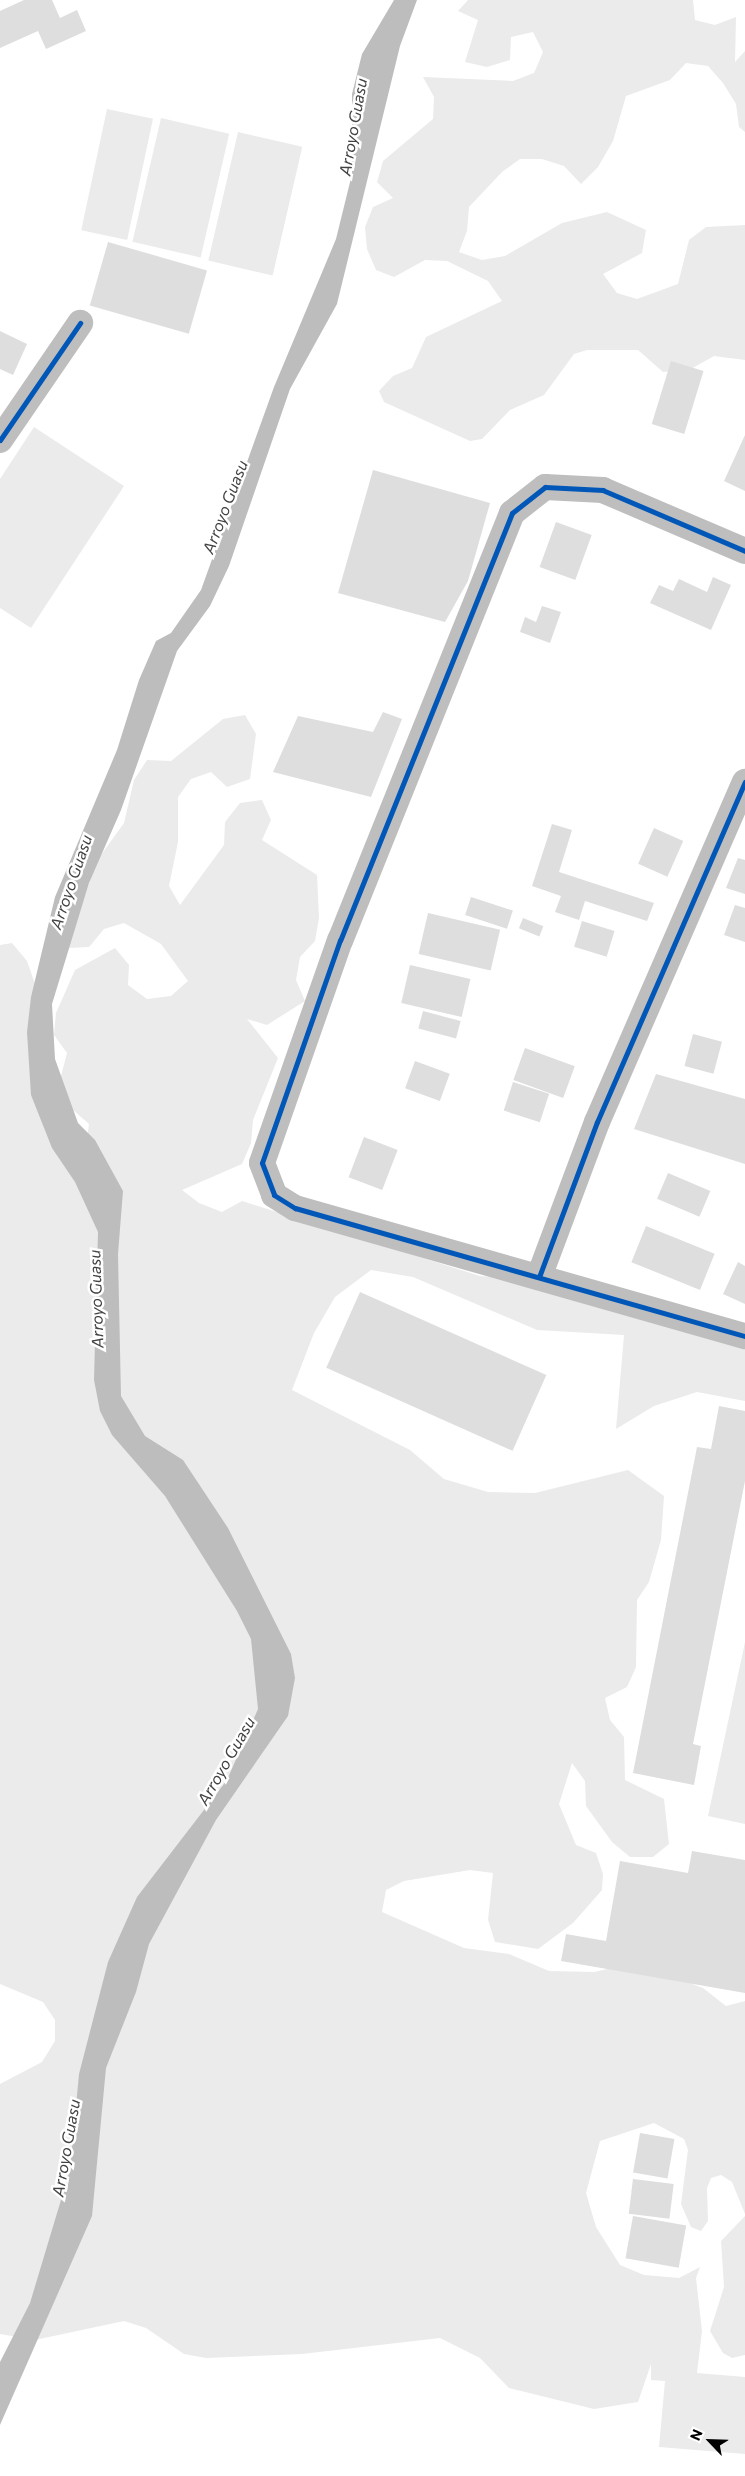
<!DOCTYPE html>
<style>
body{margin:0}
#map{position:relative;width:745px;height:2476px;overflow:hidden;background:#fff;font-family:Commissioner,sans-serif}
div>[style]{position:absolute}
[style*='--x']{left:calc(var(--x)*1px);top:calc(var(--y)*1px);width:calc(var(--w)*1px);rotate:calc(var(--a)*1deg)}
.green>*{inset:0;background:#ebebeb;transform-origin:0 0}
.water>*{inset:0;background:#bdbdbd}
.building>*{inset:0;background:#dedede;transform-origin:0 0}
.street>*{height:26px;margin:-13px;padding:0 13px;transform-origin:13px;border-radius:13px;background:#bebebe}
.cycleway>*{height:5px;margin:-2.5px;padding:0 2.5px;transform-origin:2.5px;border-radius:2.5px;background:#0057b8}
span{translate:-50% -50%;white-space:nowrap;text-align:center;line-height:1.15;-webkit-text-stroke:5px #fff;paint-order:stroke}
.water-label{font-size:16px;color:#424242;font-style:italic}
.north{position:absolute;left:685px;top:2416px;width:50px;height:50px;-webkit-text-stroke:4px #fff;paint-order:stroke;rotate:294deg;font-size:14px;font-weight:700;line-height:20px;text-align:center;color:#000}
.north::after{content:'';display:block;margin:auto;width:18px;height:22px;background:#000;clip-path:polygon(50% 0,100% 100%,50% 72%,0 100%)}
</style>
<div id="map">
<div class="green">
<i style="clip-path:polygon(468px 0,693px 0,695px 20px,715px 25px,736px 17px,735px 62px,745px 51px,745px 132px,739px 127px,736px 104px,723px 83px,708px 66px,686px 63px,670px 80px,626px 96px,613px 141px,598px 167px,581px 184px,564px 166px,542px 159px,520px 159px,502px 172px,469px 207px,467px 231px,459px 252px,482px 260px,505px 256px,562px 223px,607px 212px,646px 230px,642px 253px,603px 274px,617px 293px,637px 299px,678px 284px,689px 240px,706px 227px,745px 225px,745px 360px,714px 356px,689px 370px,663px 372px,638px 350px,587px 350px,574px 354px,544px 395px,510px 410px,482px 439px,470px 441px,384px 402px,379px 391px,393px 376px,412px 368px,426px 337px,502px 301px,488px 281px,447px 261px,425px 260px,394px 277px,376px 270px,367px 249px,365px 227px,373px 207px,393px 198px,377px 182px,383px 161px,433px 119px,434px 97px,423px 77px,513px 81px,534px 73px,543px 52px,533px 32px,511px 37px,510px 60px,487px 67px,465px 62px,478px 20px,458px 11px)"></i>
<i style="left:107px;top:109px;width:47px;height:124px;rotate:12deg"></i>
<i style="left:161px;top:118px;width:70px;height:127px;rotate:13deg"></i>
<i style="left:238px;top:132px;width:66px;height:132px;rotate:13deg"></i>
<i style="clip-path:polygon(34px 427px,124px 486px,31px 628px,0 608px,0 479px)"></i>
<i style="clip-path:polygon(245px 715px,256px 734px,250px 779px,227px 787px,211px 772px,191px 779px,178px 797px,178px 842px,169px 886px,180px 905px,224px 845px,225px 822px,240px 803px,262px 800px,271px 820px,262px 840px,317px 875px,319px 918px,315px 941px,300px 957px,296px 980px,305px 1001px,267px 1025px,247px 1019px,278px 1058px,253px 1120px,251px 1143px,242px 1164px,182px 1190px,199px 1203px,222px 1212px,242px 1201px,480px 1276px,526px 1280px,745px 1343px,745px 1401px,697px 1392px,654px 1406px,616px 1429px,624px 1335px,537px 1330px,413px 1277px,371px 1270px,335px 1297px,314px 1333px,292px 1390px,410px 1450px,444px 1479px,488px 1492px,535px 1493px,628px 1470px,664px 1496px,661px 1540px,649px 1582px,637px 1600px,636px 1667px,627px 1687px,605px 1698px,610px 1720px,624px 1737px,625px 1780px,664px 1799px,669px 1844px,653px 1857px,630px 1857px,612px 1842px,586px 1806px,585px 1781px,572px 1763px,559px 1804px,576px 1845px,596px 1853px,603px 1874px,602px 1890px,573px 1923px,538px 1949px,495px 1942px,488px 1920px,493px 1873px,470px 1870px,404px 1881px,386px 1890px,382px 1912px,464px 1948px,509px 1954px,549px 1971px,594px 1972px,617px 1967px,662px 1973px,703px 1988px,726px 2006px,745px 2001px,745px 2214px,732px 2182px,721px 2175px,711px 2178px,707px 2188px,708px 2221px,701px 2231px,691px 2227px,681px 2204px,688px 2150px,684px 2139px,654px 2123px,600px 2141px,586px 2193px,596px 2227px,620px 2265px,644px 2275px,679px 2278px,700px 2267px,696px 2278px,702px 2331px,697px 2373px,745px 2377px,745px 2454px,659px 2447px,665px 2381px,651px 2380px,651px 2364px,638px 2402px,594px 2409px,509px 2388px,480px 2358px,440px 2338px,302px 2354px,206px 2358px,184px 2354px,146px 2328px,124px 2321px,35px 2340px,0 2334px,0 2084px,42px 2062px,55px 2041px,55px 2020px,43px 2002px,0 1984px,0 945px,12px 943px,27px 961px,35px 984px,28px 1050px,86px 1146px,89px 1124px,56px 1095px,67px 1053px,54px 1035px,56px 1013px,75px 970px,115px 948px,129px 965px,128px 985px,147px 999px,171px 996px,188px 981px,161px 944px,124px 923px,104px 929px,89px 947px,68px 948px,96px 862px,124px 823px,134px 780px,147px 760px,171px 761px,223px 719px)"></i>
<i style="clip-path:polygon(745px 1642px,745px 1824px,708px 1816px)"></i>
<i style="clip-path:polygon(745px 2216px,745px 2355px,732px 2358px,723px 2353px,710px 2331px,724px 2287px,721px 2241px)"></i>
</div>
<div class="water">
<i style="clip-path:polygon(394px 0,417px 0,400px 46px,337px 304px,290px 389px,229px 566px,210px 606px,177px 651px,121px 810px,89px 883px,52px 1004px,55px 1059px,78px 1123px,95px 1140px,123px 1191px,118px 1254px,121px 1396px,145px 1436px,183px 1460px,228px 1528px,291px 1654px,295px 1678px,288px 1716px,216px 1820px,149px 1944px,136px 1992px,106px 2068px,92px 2216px,0 2425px,0 2362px,30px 2303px,70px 2170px,79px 2074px,108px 1962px,137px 1897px,227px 1780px,258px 1709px,251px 1639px,237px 1611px,165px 1496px,112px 1435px,100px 1411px,94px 1380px,98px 1232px,75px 1182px,52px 1148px,31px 1095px,27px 1032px,31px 997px,55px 897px,117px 750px,139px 680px,156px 641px,171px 633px,201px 590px,274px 387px,336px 239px,352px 174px,352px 94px,362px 54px)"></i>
</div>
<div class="building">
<i style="clip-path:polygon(24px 0,52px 0,60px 18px,77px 10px,86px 31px,46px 49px,38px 31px,0 48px,0 11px)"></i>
<i style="left:108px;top:242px;width:103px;height:66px;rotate:16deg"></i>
<i style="clip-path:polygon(0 331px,27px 344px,13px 375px,0 369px)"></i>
<i style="left:671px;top:361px;width:34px;height:66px;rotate:17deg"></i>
<i style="clip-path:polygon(745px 435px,745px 491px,724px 481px)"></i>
<i style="clip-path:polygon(373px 470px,490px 503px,468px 581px,445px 622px,338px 593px)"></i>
<i style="left:556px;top:522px;width:38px;height:48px;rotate:20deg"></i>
<i style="clip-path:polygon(713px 577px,731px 585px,711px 630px,650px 603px,659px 585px,673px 591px,679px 579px,707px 592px)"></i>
<i style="clip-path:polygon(542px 606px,561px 612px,550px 643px,520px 632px,525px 617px,536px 622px)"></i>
<i style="clip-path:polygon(383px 712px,402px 719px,371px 797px,273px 772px,298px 716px,373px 732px)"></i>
<i style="clip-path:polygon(552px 824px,572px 830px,559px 872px,654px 903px,647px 921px,585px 901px,579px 920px,555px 912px,561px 896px,532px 886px)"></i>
<i style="left:654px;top:828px;width:32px;height:39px;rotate:24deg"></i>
<i style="clip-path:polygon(738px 858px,745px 860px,745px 894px,726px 888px)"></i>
<i style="left:471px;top:897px;width:44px;height:19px;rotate:18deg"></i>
<i style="clip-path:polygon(735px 905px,745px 908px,745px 942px,724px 935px)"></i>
<i style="left:428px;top:913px;width:74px;height:42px;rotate:13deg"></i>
<i style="left:523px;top:918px;width:22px;height:11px;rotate:22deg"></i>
<i style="left:582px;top:921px;width:34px;height:27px;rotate:17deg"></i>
<i style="left:410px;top:965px;width:62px;height:39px;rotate:13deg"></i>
<i style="left:423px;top:1011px;width:39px;height:18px;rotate:15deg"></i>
<i style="left:693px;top:1034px;width:30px;height:33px;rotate:15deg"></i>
<i style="left:525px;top:1048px;width:53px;height:34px;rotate:20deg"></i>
<i style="left:415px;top:1061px;width:37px;height:29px;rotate:20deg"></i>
<i style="clip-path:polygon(656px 1074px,745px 1099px,745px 1164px,634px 1129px)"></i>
<i style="left:513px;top:1082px;width:38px;height:30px;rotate:18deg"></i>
<i style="left:364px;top:1137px;width:36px;height:43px;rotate:21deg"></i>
<i style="left:668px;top:1173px;width:46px;height:28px;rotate:23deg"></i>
<i style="left:646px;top:1226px;width:74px;height:39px;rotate:22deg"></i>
<i style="clip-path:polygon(738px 1262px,745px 1266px,745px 1304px,723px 1294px)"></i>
<i style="left:360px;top:1292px;width:204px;height:83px;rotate:24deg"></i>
<i style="clip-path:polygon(719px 1406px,745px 1411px,745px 1481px,693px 1744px,701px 1746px,694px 1785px,633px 1773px,697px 1447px,711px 1449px)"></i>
<i style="clip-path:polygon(692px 1851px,745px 1860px,745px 1993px,561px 1961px,566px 1934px,606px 1941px,620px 1861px,688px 1873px)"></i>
<i style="left:640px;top:2133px;width:35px;height:40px;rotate:10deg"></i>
<i style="left:633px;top:2179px;width:41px;height:35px;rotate:7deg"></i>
<i style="left:633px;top:2216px;width:54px;height:43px;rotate:10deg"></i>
</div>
<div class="street">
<i style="--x:0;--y:440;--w:142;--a:-55.6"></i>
<i style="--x:745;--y:551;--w:155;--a:-156.8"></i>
<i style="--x:603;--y:490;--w:58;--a:-177"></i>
<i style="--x:545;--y:487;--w:42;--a:141.8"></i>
<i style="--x:512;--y:513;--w:460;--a:111.9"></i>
<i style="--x:340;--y:940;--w:236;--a:109.3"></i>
<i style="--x:262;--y:1163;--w:34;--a:69"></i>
<i style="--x:274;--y:1195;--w:25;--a:32"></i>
<i style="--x:295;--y:1208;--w:468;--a:15.9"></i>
<i style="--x:539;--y:1277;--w:165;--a:-69.5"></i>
<i style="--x:597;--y:1122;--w:371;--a:-66.5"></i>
</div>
<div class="cycleway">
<i style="--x:0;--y:440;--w:142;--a:-55.6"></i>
<i style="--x:745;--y:551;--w:155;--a:-156.8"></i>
<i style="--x:603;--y:490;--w:58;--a:-177"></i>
<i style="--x:545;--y:487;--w:42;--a:141.8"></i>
<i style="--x:512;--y:513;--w:460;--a:111.9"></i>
<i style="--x:340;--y:940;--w:236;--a:109.3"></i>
<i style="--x:262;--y:1163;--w:34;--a:69"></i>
<i style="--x:274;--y:1195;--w:25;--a:32"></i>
<i style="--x:295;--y:1208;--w:468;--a:15.9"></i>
<i style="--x:539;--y:1277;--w:165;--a:-69.5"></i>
<i style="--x:597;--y:1122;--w:371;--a:-66.5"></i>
</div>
<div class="water-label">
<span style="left:353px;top:127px;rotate:-80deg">Arroyo Guasu</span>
<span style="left:225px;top:507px;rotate:-69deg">Arroyo Guasu</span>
<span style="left:71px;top:882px;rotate:-71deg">Arroyo Guasu</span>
<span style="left:96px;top:1299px;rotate:-92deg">Arroyo Guasu</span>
<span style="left:226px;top:1761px;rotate:-60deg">Arroyo Guasu</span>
<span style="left:66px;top:2148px;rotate:-80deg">Arroyo Guasu</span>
</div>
<div class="north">N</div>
</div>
